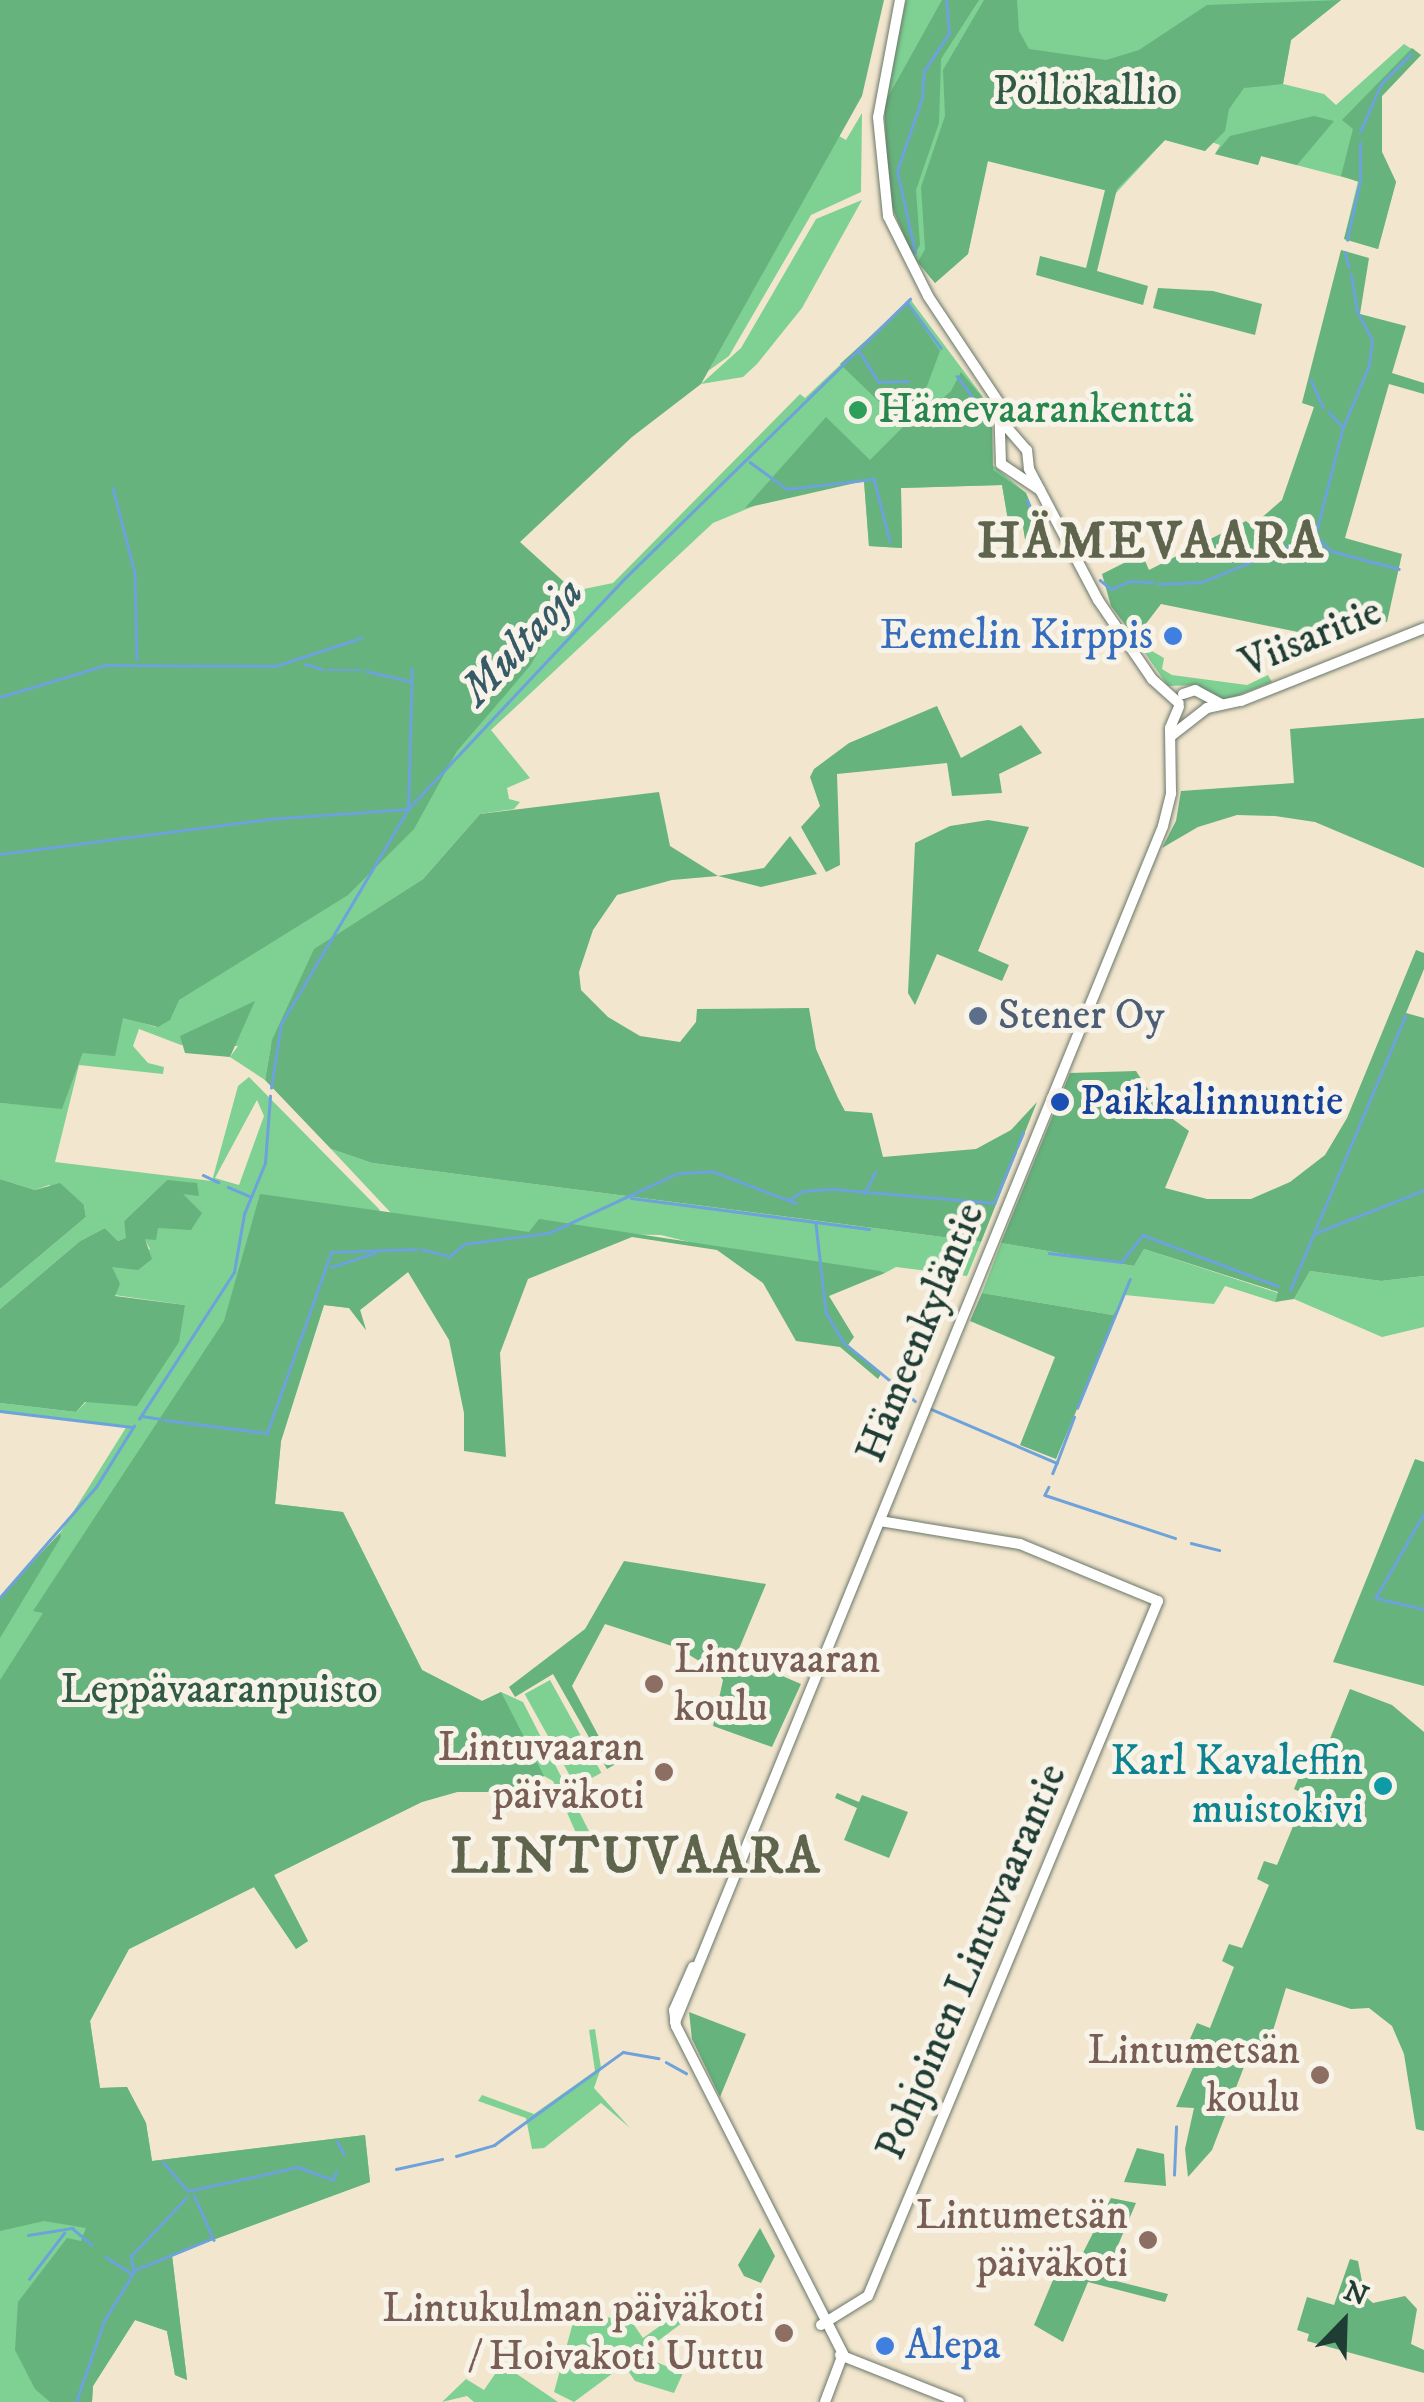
<!DOCTYPE html>
<meta charset="utf-8">
<style>
body{margin:0}
#map{position:relative;width:1424px;height:2402px;overflow:hidden;background:#f3e6ce;font-family:"IM FELL DW Pica",serif}
div>[style]{position:absolute}
[style*='--x']{left:calc(var(--x)*1px);top:calc(var(--y)*1px);width:calc(var(--w)*1px);rotate:calc(var(--a)*1deg)}
.green>*{inset:0;background:#7ed193;transform-origin:0 0}
.forest>*{inset:0;background:#66b37d}
.stream>*{height:2.5px;margin:-1.25px;padding:0 1.25px;transform-origin:1.25px;border-radius:1.25px;background:#6da2da}
.roads{filter:drop-shadow(0 0 2px #69786a) drop-shadow(0 0 2px #69786a)}
.secondary>*{height:10px;margin:-5px;padding:0 5px;transform-origin:5px;border-radius:5px;background:#fff}
.dots>*{width:28px;height:28px;translate:-50% -50%;box-sizing:border-box;border:5px solid #f7f3e8;border-radius:50%}
span{translate:-50% -50%;white-space:nowrap;text-align:center;line-height:1.15;-webkit-text-stroke:10px #f7f3e8;paint-order:stroke}
.park-label{font-size:42px;color:#325b47}
.leisure-label{font-size:42px;color:#27864d}
.left{translate:0 -50%;text-align:left}
.shop-label{font-size:42px;color:#366cbe}
.right{translate:-100% -50%;text-align:right}
.street-label{font-size:42px;color:#1f3d34}
.service-label{font-size:42px;color:#4e5e75}
.transit-label{font-size:42px;color:#164399}
.education-label{font-size:42px;color:#785e54}
.culture-label{font-size:42px;color:#0d838f}
.water-label{font-size:45px;color:#365b66;font-style:italic}
.district-label{font-size:52px;color:#5f654d;font-weight:700;letter-spacing:2.5px}
.north{position:absolute;left:1294px;top:2272px;width:100px;height:100px;-webkit-text-stroke:8px #f7f3e8;paint-order:stroke;rotate:23deg;font-size:28px;font-weight:700;line-height:40px;text-align:center;color:#1f3d34}
.north::after{content:'';display:block;margin:auto;width:35px;height:45px;background:#1f3d34;clip-path:polygon(50% 0,100% 100%,50% 72%,0 100%)}
</style>
<div id="map">
<div class="green">
<i style="clip-path:polygon(906px 0,1341px 0,1291px 40px,1283px 84px,1324px 94px,1336px 105px,1404px 44px,1421px 55px,1382px 96px,1382px 152px,1396px 182px,1378px 249px,1344px 239px,1358px 181px,1261px 156px,1258px 165px,1215px 154px,1220px 145px,1211px 142px,1205px 151px,1165px 140px,1116px 193px,987px 161px,968px 254px,935px 283px,913px 257px,884px 104px)"></i>
<i style="clip-path:polygon(862px 113px,861px 192px,811px 215px,729px 356px,708px 371px,839px 136px,846px 140px)"></i>
<i style="clip-path:polygon(862px 200px,802px 308px,757px 364px,743px 377px,701px 384px,741px 348px,816px 219px)"></i>
<i style="clip-path:polygon(evenodd,910px 299px,992px 409px,989px 462px,1026px 493px,1047px 544px,1027px 552px,1023px 526px,1009px 526px,1002px 485px,901px 488px,902px 548px,869px 546px,864px 481px,778px 496px,713px 523px,491px 730px,530px 778px,507px 788px,509px 799px,520px 802px,514px 809px,480px 814px,423px 879px,333px 937px,271px 1046px,265px 1080px,230px 1057px,238px 1046px,181px 1045px,139px 1029px,133px 1046px,148px 1063px,164px 1067px,163px 1074px,79px 1065px,55px 1162px,212px 1181px,238px 1086px,249px 1077px,379px 1209px,408px 1272px,360px 1310px,366px 1330px,349px 1308px,324px 1305px,281px 1441px,275px 1504px,343px 1512px,422px 1670px,482px 1701px,501px 1692px,523px 1702px,591px 1835px,580px 1842px,553px 1781px,544px 1776px,507px 1792px,457px 1792px,421px 1802px,274px 1875px,308px 1941px,296px 1949px,254px 1887px,129px 1949px,90px 2021px,100px 2088px,127px 2087px,146px 2123px,152px 2161px,365px 2135px,370px 2182px,172px 2255px,187px 2380px,175px 2375px,167px 2331px,135px 2320px,93px 2386px,92px 2402px,0 2402px,0 1597px,60px 1533px,127px 1426px,0 1411px,0 1403px,76px 1412px,185px 1305px,114px 1295px,112px 1267px,150px 1249px,144px 1238px,188px 1202px,167px 1180px,124px 1221px,127px 1238px,118px 1241px,105px 1228px,80px 1241px,0 1309px,0 1289px,86px 1217px,84px 1205px,49px 1185px,35px 1190px,0 1179px,0 1103px,62px 1108px,83px 1053px,123px 1017px,156px 1027px,0 590px,469px 735px,531px 665px,574px 591px,613px 583px,800px 394px,805px 398px,910px 299px,257px 1100px,264px 1116px,239px 1185px,215px 1178px,257px 1100px)"></i>
<i style="clip-path:polygon(1138px 643px,1164px 658px,1162px 669px,1172px 675px,1247px 685px,1268px 675px,1272px 682px,1224px 701px,1196px 685px,1168px 686px)"></i>
<i style="clip-path:polygon(331px 1149px,372px 1163px,981px 1242px,967px 1276px,896px 1267px,885px 1273px,725px 1251px,661px 1235px,529px 1233px,391px 1213px)"></i>
<i style="clip-path:polygon(1001px 1243px,1134px 1266px,1144px 1249px,1278px 1293px,1275px 1302px,1225px 1286px,1214px 1304px,1125px 1295px,1113px 1315px,982px 1293px)"></i>
<i style="clip-path:polygon(1310px 1271px,1381px 1281px,1424px 1276px,1424px 1327px,1382px 1337px,1294px 1299px)"></i>
<i style="left:550px;top:1680px;width:106px;height:29px;rotate:61deg"></i>
<i style="clip-path:polygon(595px 2029px,601px 2068px,594px 2088px,630px 2128px,601px 2103px,544px 2148px,532px 2149px,526px 2118px,478px 2101px,482px 2095px,534px 2114px,595px 2071px,589px 2030px)"></i>
<i style="clip-path:polygon(709px 2291px,713px 2300px,639px 2355px,683px 2373px,674px 2393px,635px 2381px,624px 2365px,574px 2402px,554px 2392px,577px 2308px,634px 2325px,643px 2338px)"></i>
<i style="clip-path:polygon(502px 2364px,558px 2402px,474px 2402px,467px 2396px,442px 2402px,466px 2379px,484px 2390px)"></i>
</div>
<div class="forest">
<i style="clip-path:polygon(0 0,884px 0,862px 96px,701px 384px,632px 437px,520px 542px,574px 591px,531px 665px,457px 751px,414px 829px,348px 895px,179px 1000px,170px 1020px,158px 1027px,123px 1018px,115px 1056px,83px 1053px,62px 1109px,0 1103px)"></i>
<i style="clip-path:polygon(942px 0,979px 0,941px 59px,939px 123px,916px 190px,920px 245px,913px 257px,889px 200px,884px 104px)"></i>
<i style="clip-path:polygon(984px 0,1017px 0,1019px 31px,1029px 49px,1106px 60px,1139px 50px,1207px 5px,1341px 0,1291px 40px,1283px 84px,1244px 88px,1229px 109px,1225px 131px,1205px 151px,1165px 140px,1117px 189px,1097px 271px,1148px 286px,1143px 305px,1036px 275px,1040px 256px,1086px 268px,1105px 190px,988px 161px,968px 254px,935px 283px,918px 262px,925px 249px,921px 187px,945px 116px,943px 70px)"></i>
<i style="clip-path:polygon(1412px 48px,1421px 55px,1382px 96px,1382px 152px,1396px 182px,1378px 249px,1344px 239px,1359px 182px,1341px 176px,1353px 129px,1342px 120px)"></i>
<i style="clip-path:polygon(1314px 116px,1334px 121px,1297px 165px,1261px 156px,1258px 165px,1215px 154px,1230px 136px)"></i>
<i style="clip-path:polygon(1341px 250px,1369px 258px,1360px 314px,1406px 326px,1392px 373px,1424px 383px,1424px 394px,1389px 384px,1345px 538px,1402px 554px,1387px 622px,1348px 620px,1298px 632px,1161px 604px,1135px 638px,1111px 606px,1102px 574px,1142px 554px,1149px 570px,1246px 521px,1252px 526px,1282px 500px,1314px 407px,1302px 403px)"></i>
<i style="clip-path:polygon(1158px 288px,1213px 291px,1262px 304px,1255px 335px,1153px 308px)"></i>
<i style="clip-path:polygon(907px 303px,940px 351px,927px 386px,898px 420px,840px 364px)"></i>
<i style="clip-path:polygon(961px 372px,992px 409px,993px 470px,1026px 493px,1047px 544px,1027px 552px,1023px 526px,1009px 526px,1002px 485px,901px 488px,902px 548px,869px 546px,864px 481px,745px 508px,826px 417px,870px 460px,914px 416px,919px 420px,951px 391px)"></i>
<i style="clip-path:polygon(937px 706px,961px 758px,1021px 725px,1042px 753px,999px 774px,1002px 793px,952px 796px,947px 763px,837px 774px,840px 865px,826px 872px,801px 827px,820px 806px,810px 777px,814px 769px,849px 743px)"></i>
<i style="clip-path:polygon(1424px 718px,1424px 868px,1315px 822px,1275px 816px,1237px 815px,1198px 827px,1162px 848px,1176px 821px,1181px 791px,1294px 783px,1290px 729px)"></i>
<i style="clip-path:polygon(659px 792px,670px 846px,718px 876px,764px 868px,790px 836px,817px 874px,761px 887px,718px 876px,672px 880px,617px 895px,593px 930px,579px 972px,581px 990px,608px 1017px,640px 1036px,680px 1042px,696px 1022px,697px 1009px,809px 1008px,816px 1049px,838px 1098px,845px 1111px,872px 1113px,883px 1157px,976px 1149px,1011px 1130px,1037px 1102px,981px 1242px,372px 1163px,331px 1149px,265px 1080px,272px 1040px,314px 949px,423px 879px,480px 814px)"></i>
<i style="clip-path:polygon(988px 820px,1029px 827px,978px 951px,1009px 965px,1002px 981px,937px 954px,915px 1005px,908px 993px,915px 843px,950px 826px)"></i>
<i style="clip-path:polygon(1416px 950px,1424px 953px,1424px 969px,1406px 1013px,1424px 1018px,1424px 1276px,1381px 1281px,1310px 1271px,1294px 1299px,1275px 1302px,1278px 1292px,1144px 1249px,1134px 1266px,1001px 1243px,1070px 1073px,1136px 1071px,1162px 1111px,1189px 1131px,1165px 1188px,1207px 1199px,1251px 1199px,1290px 1182px,1325px 1155px,1347px 1118px)"></i>
<i style="clip-path:polygon(255px 1001px,230px 1057px,185px 1053px,180px 1036px)"></i>
<i style="clip-path:polygon(0 1179px,35px 1190px,60px 1183px,84px 1205px,86px 1217px,0 1289px)"></i>
<i style="clip-path:polygon(167px 1180px,197px 1183px,199px 1196px,183px 1194px,202px 1213px,191px 1230px,158px 1228px,156px 1240px,145px 1239px,152px 1259px,138px 1270px,112px 1267px,120px 1284px,115px 1296px,185px 1305px,179px 1342px,137px 1406px,85px 1402px,76px 1412px,0 1403px,0 1309px,80px 1241px,105px 1228px,118px 1241px,126px 1238px,124px 1221px)"></i>
<i style="clip-path:polygon(260px 1194px,529px 1232px,539px 1219px,880px 1271px,885px 1273px,829px 1296px,854px 1337px,848px 1345px,881px 1374px,878px 1379px,840px 1347px,796px 1341px,763px 1283px,717px 1250px,632px 1237px,528px 1279px,500px 1353px,506px 1457px,464px 1451px,464px 1413px,449px 1340px,408px 1272px,360px 1310px,366px 1330px,349px 1308px,324px 1305px,281px 1441px,275px 1504px,343px 1512px,422px 1670px,482px 1701px,501px 1692px,544px 1776px,507px 1792px,457px 1792px,422px 1802px,274px 1875px,308px 1941px,296px 1949px,254px 1887px,129px 1949px,90px 2021px,100px 2088px,127px 2087px,146px 2123px,152px 2161px,365px 2135px,370px 2182px,172px 2255px,187px 2380px,175px 2375px,167px 2331px,135px 2320px,93px 2386px,92px 2402px,50px 2402px,35px 2389px,15px 2350px,18px 2302px,67px 2238px,81px 2241px,86px 2228px,44px 2221px,0 2231px,0 1680px,43px 1613px,33px 1611px,224px 1321px)"></i>
<i style="clip-path:polygon(982px 1293px,1113px 1315px,1125px 1295px,1056px 1459px,1020px 1445px,1055px 1357px,970px 1321px)"></i>
<i style="clip-path:polygon(1415px 1459px,1424px 1462px,1424px 1686px,1333px 1662px)"></i>
<i style="clip-path:polygon(60px 1533px,61px 1537px,0 1638px,0 1597px)"></i>
<i style="clip-path:polygon(624px 1561px,766px 1584px,736px 1656px,801px 1684px,772px 1747px,713px 1726px,723px 1680px,717px 1672px,678px 1648px,605px 1624px,572px 1686px,614px 1765px,607px 1769px,553px 1674px,515px 1697px,509px 1687px,585px 1629px)"></i>
<i style="clip-path:polygon(1350px 1689px,1392px 1705px,1424px 1732px,1424px 2131px,1416px 2129px,1404px 2054px,1392px 2026px,1369px 2008px,1351px 2009px,1286px 1988px,1265px 2057px,1247px 2059px,1212px 2150px,1188px 2177px,1185px 2149px,1194px 2108px,1176px 2107px,1202px 2047px,1189px 2041px,1197px 2023px,1210px 2028px,1234px 1967px,1222px 1961px,1229px 1944px,1242px 1948px,1269px 1885px,1257px 1879px,1264px 1861px,1277px 1865px,1306px 1795px,1294px 1789px,1301px 1772px,1315px 1776px)"></i>
<i style="clip-path:polygon(837px 1793px,859px 1802px,862px 1795px,908px 1812px,889px 1858px,844px 1840px,857px 1808px,835px 1798px)"></i>
<i style="clip-path:polygon(689px 2012px,746px 2034px,720px 2097px,692px 2039px)"></i>
<i style="clip-path:polygon(1137px 2148px,1164px 2154px,1166px 2186px,1124px 2182px)"></i>
<i style="clip-path:polygon(1111px 2198px,1136px 2203px,1104px 2278px,1168px 2294px,1165px 2302px,1088px 2282px,1063px 2342px,1034px 2325px,1053px 2280px,1032px 2271px,1037px 2262px,1071px 2276px)"></i>
<i style="clip-path:polygon(760px 2228px,775px 2256px,761px 2283px,744px 2276px,738px 2265px)"></i>
<i style="clip-path:polygon(1350px 2259px,1358px 2261px,1365px 2296px,1373px 2303px,1405px 2296px,1417px 2309px,1411px 2344px,1424px 2350px,1424px 2373px,1307px 2341px,1309px 2334px,1297px 2330px,1307px 2297px,1334px 2305px)"></i>
</div>
<div class="stream">
<i style="--x:1360;--y:132;--w:52;--a:-66.4"></i>
<i style="--x:1381;--y:84;--w:42;--a:-45"></i>
<i style="--x:1347;--y:240;--w:60;--a:-77.6"></i>
<i style="--x:1360;--y:181;--w:38;--a:-90"></i>
<i style="--x:1345;--y:252;--w:16;--a:75"></i>
<i style="--x:915;--y:253;--w:84;--a:-102.4"></i>
<i style="--x:897;--y:171;--w:77;--a:-71.1"></i>
<i style="--x:922;--y:98;--w:27;--a:-86"></i>
<i style="--x:924;--y:71;--w:45;--a:-56.7"></i>
<i style="--x:949;--y:33;--w:33;--a:-95"></i>
<i style="--x:907;--y:302;--w:57;--a:53.5"></i>
<i style="--x:858;--y:349;--w:39;--a:58"></i>
<i style="--x:879;--y:382;--w:29;--a:-2"></i>
<i style="--x:957;--y:376;--w:50;--a:53.1"></i>
<i style="--x:1311;--y:380;--w:30;--a:66"></i>
<i style="--x:1329;--y:412;--w:19;--a:47"></i>
<i style="--x:750;--y:462;--w:46;--a:36.1"></i>
<i style="--x:787;--y:489;--w:88;--a:-6.6"></i>
<i style="--x:874;--y:479;--w:64;--a:75.5"></i>
<i style="--x:113;--y:488;--w:88;--a:75.5"></i>
<i style="--x:135;--y:573;--w:86;--a:88.7"></i>
<i style="--x:1027;--y:500;--w:44;--a:64.6"></i>
<i style="--x:1317;--y:537;--w:20;--a:45"></i>
<i style="--x:1331;--y:551;--w:70;--a:14.8"></i>
<i style="--x:1100;--y:580;--w:14;--a:39"></i>
<i style="--x:1111;--y:589;--w:22;--a:-22"></i>
<i style="--x:1131;--y:581;--w:22;--a:3"></i>
<i style="--x:1158;--y:584;--w:44;--a:-2.6"></i>
<i style="--x:1202;--y:582;--w:122;--a:-22.2"></i>
<i style="--x:1315;--y:536;--w:113;--a:-75.6"></i>
<i style="--x:1343;--y:427;--w:67;--a:-67.2"></i>
<i style="--x:1369;--y:365;--w:25;--a:-83"></i>
<i style="--x:1372;--y:340;--w:32;--a:-118"></i>
<i style="--x:1357;--y:312;--w:38;--a:-99"></i>
<i style="--x:305;--y:664;--w:18;--a:16"></i>
<i style="--x:327;--y:670;--w:34;--a:0"></i>
<i style="--x:366;--y:671;--w:44;--a:13.1"></i>
<i style="--x:0;--y:697;--w:111;--a:-16.8"></i>
<i style="--x:106;--y:665;--w:169;--a:0.3"></i>
<i style="--x:275;--y:666;--w:90;--a:-18"></i>
<i style="--x:0;--y:854;--w:270;--a:-7.4"></i>
<i style="--x:268;--y:819;--w:140;--a:-4.1"></i>
<i style="--x:408;--y:809;--w:140;--a:-88.4"></i>
<i style="--x:271;--y:1088;--w:65;--a:-81.1"></i>
<i style="--x:281;--y:1024;--w:250;--a:-59.4"></i>
<i style="--x:408;--y:809;--w:313;--a:-46.8"></i>
<i style="--x:622;--y:581;--w:403;--a:-44.4"></i>
<i style="--x:1017;--y:1147;--w:15;--a:-67"></i>
<i style="--x:203;--y:1175;--w:17;--a:25"></i>
<i style="--x:228;--y:1187;--w:23;--a:23"></i>
<i style="--x:864;--y:1194;--w:25;--a:-63"></i>
<i style="--x:631;--y:1198;--w:240;--a:7.4"></i>
<i style="--x:790;--y:1199;--w:15;--a:-32"></i>
<i style="--x:803;--y:1191;--w:31;--a:-4"></i>
<i style="--x:834;--y:1189;--w:161;--a:5"></i>
<i style="--x:994;--y:1203;--w:55;--a:-67.6"></i>
<i style="--x:816;--y:1224;--w:89;--a:83.5"></i>
<i style="--x:826;--y:1312;--w:34;--a:60"></i>
<i style="--x:843;--y:1342;--w:93;--a:39.3"></i>
<i style="--x:1316;--y:1233;--w:116;--a:-21.7"></i>
<i style="--x:421;--y:1249;--w:30;--a:14"></i>
<i style="--x:450;--y:1256;--w:18;--a:-41"></i>
<i style="--x:464;--y:1244;--w:86;--a:-7.4"></i>
<i style="--x:549;--y:1233;--w:142;--a:-24.9"></i>
<i style="--x:678;--y:1173;--w:34;--a:-3"></i>
<i style="--x:712;--y:1171;--w:90;--a:20.9"></i>
<i style="--x:1049;--y:1253;--w:73;--a:7.1"></i>
<i style="--x:1121;--y:1262;--w:35;--a:-51"></i>
<i style="--x:1143;--y:1235;--w:144;--a:20.7"></i>
<i style="--x:331;--y:1267;--w:46;--a:-17.7"></i>
<i style="--x:1290;--y:1290;--w:297;--a:-67.2"></i>
<i style="--x:1077;--y:1408;--w:139;--a:-67.7"></i>
<i style="--x:931;--y:1409;--w:137;--a:23.2"></i>
<i style="--x:1057;--y:1463;--w:11;--a:112"></i>
<i style="--x:0;--y:1411;--w:133;--a:6.9"></i>
<i style="--x:142;--y:1416;--w:19;--a:9"></i>
<i style="--x:139;--y:1419;--w:175;--a:-57.1"></i>
<i style="--x:234;--y:1272;--w:59;--a:-80.2"></i>
<i style="--x:244;--y:1214;--w:55;--a:-67.6"></i>
<i style="--x:265;--y:1163;--w:67;--a:-85.7"></i>
<i style="--x:165;--y:1420;--w:103;--a:7.3"></i>
<i style="--x:267;--y:1433;--w:192;--a:-70.5"></i>
<i style="--x:331;--y:1252;--w:85;--a:-2"></i>
<i style="--x:1057;--y:1462;--w:48;--a:-69.3"></i>
<i style="--x:1049;--y:1487;--w:9;--a:117"></i>
<i style="--x:1045;--y:1495;--w:137;--a:18.3"></i>
<i style="--x:1424;--y:1514;--w:97;--a:119.7"></i>
<i style="--x:1376;--y:1598;--w:49;--a:12.9"></i>
<i style="--x:1191;--y:1543;--w:29;--a:14"></i>
<i style="--x:0;--y:1597;--w:146;--a:-48.9"></i>
<i style="--x:96;--y:1487;--w:72;--a:-58.1"></i>
<i style="--x:666;--y:2062;--w:23;--a:29"></i>
<i style="--x:337;--y:2141;--w:15;--a:62"></i>
<i style="--x:456;--y:2156;--w:40;--a:-16"></i>
<i style="--x:494;--y:2145;--w:159;--a:-35.8"></i>
<i style="--x:623;--y:2052;--w:36;--a:10"></i>
<i style="--x:163;--y:2162;--w:38;--a:49"></i>
<i style="--x:188;--y:2191;--w:113;--a:-12.3"></i>
<i style="--x:298;--y:2167;--w:37;--a:20"></i>
<i style="--x:333;--y:2180;--w:9;--a:-69"></i>
<i style="--x:396;--y:2169;--w:47;--a:-12.3"></i>
<i style="--x:1174;--y:2175;--w:48;--a:-87.6"></i>
<i style="--x:194;--y:2195;--w:49;--a:66"></i>
<i style="--x:28;--y:2235;--w:45;--a:-9"></i>
<i style="--x:72;--y:2228;--w:26;--a:40"></i>
<i style="--x:106;--y:2257;--w:31;--a:33"></i>
<i style="--x:133;--y:2271;--w:15;--a:-98"></i>
<i style="--x:131;--y:2256;--w:81;--a:-46.5"></i>
<i style="--x:29;--y:2279;--w:58;--a:-52.7"></i>
<i style="--x:76;--y:2402;--w:86;--a:-70.9"></i>
<i style="--x:104;--y:2321;--w:60;--a:-58.7"></i>
<i style="--x:135;--y:2270;--w:84;--a:-22.3"></i>
</div>
<div class="roads">
<div class="secondary">
<i style="--x:900;--y:0;--w:119;--a:100.6"></i>
<i style="--x:878;--y:117;--w:100;--a:84.2"></i>
<i style="--x:888;--y:216;--w:89;--a:63.4"></i>
<i style="--x:928;--y:296;--w:128;--a:56.4"></i>
<i style="--x:999;--y:403;--w:61;--a:88.1"></i>
<i style="--x:1001;--y:464;--w:47;--a:33.7"></i>
<i style="--x:1004;--y:424;--w:35;--a:49"></i>
<i style="--x:1027;--y:450;--w:19;--a:84"></i>
<i style="--x:1029;--y:469;--w:148;--a:62.2"></i>
<i style="--x:1098;--y:600;--w:96;--a:55.6"></i>
<i style="--x:1152;--y:679;--w:36;--a:42"></i>
<i style="--x:1183;--y:694;--w:13;--a:-18"></i>
<i style="--x:1195;--y:690;--w:30;--a:28"></i>
<i style="--x:1171;--y:736;--w:46;--a:-37.9"></i>
<i style="--x:1207;--y:708;--w:35;--a:-12"></i>
<i style="--x:1241;--y:701;--w:197;--a:-21.7"></i>
<i style="--x:693;--y:1967;--w:47;--a:113.8"></i>
<i style="--x:674;--y:2010;--w:16;--a:83"></i>
<i style="--x:676;--y:2026;--w:368;--a:63"></i>
<i style="--x:843;--y:2354;--w:51;--a:110.6"></i>
<i style="--x:675;--y:2022;--w:1292;--a:-67.8"></i>
<i style="--x:1163;--y:826;--w:34;--a:-76"></i>
<i style="--x:1171;--y:793;--w:65;--a:-90.9"></i>
<i style="--x:1170;--y:728;--w:23;--a:-67"></i>
<i style="--x:821;--y:2325;--w:55;--a:-31.7"></i>
<i style="--x:868;--y:2296;--w:753;--a:-67.35"></i>
<i style="--x:1158;--y:1601;--w:149;--a:-157.6"></i>
<i style="--x:1020;--y:1544;--w:142;--a:-170.7"></i>
<i style="--x:840;--y:2355;--w:128;--a:21.6"></i>
</div>
</div>
<div class="dots">
<i style="left:858px;top:410px;background:#2e9e5b"></i>
<i style="left:1173px;top:636px;background:#3f7fe0"></i>
<i style="left:978px;top:1016px;background:#5c6f8a"></i>
<i style="left:1060px;top:1102px;background:#1a4fb4"></i>
<i style="left:654px;top:1684px;background:#8d6e63"></i>
<i style="left:664px;top:1772px;background:#8d6e63"></i>
<i style="left:1383px;top:1786px;background:#0f9aa8"></i>
<i style="left:1320px;top:2075px;background:#8d6e63"></i>
<i style="left:1148px;top:2240px;background:#8d6e63"></i>
<i style="left:784px;top:2333px;background:#8d6e63"></i>
<i style="left:885px;top:2346px;background:#3f7fe0"></i>
</div>
<div class="park-label">
<span style="left:1085px;top:92px">Pöllökallio</span>
<span style="left:219px;top:1690px">Leppävaaranpuisto</span>
</div>
<div class="leisure-label">
<span class="left" style="left:878px;top:410px">Hämevaarankenttä</span>
</div>
<div class="shop-label">
<span class="right" style="left:1153px;top:636px">Eemelin Kirppis</span>
<span class="left" style="left:905px;top:2346px">Alepa</span>
</div>
<div class="street-label">
<span style="left:1311px;top:638px;rotate:-22deg">Viisaritie</span>
<span style="left:921px;top:1333px;rotate:-68deg">Hämeenkyläntie</span>
<span style="left:972px;top:1962px;rotate:-67deg">Pohjoinen Lintuvaarantie</span>
</div>
<div class="service-label">
<span class="left" style="left:998px;top:1016px">Stener Oy</span>
</div>
<div class="transit-label">
<span class="left" style="left:1080px;top:1102px">Paikkalinnuntie</span>
</div>
<div class="education-label">
<span class="left" style="left:674px;top:1684px">Lintuvaaran<br>koulu</span>
<span class="right" style="left:644px;top:1772px">Lintuvaaran<br>päiväkoti</span>
<span class="right" style="left:1300px;top:2075px">Lintumetsän<br>koulu</span>
<span class="right" style="left:1128px;top:2240px">Lintumetsän<br>päiväkoti</span>
<span class="right" style="left:764px;top:2333px">Lintukulman päiväkoti<br>/ Hoivakoti Uuttu</span>
</div>
<div class="culture-label">
<span class="right" style="left:1363px;top:1786px">Karl Kavaleffin<br>muistokivi</span>
</div>
<div class="water-label">
<span style="left:523px;top:642px;rotate:-47deg">Multaoja</span>
</div>
<div class="district-label">
<span style="left:1151px;top:543px">HÄMEVAARA</span>
<span style="left:636px;top:1858px">LINTUVAARA</span>
</div>
<div class="north">N</div>
</div>
